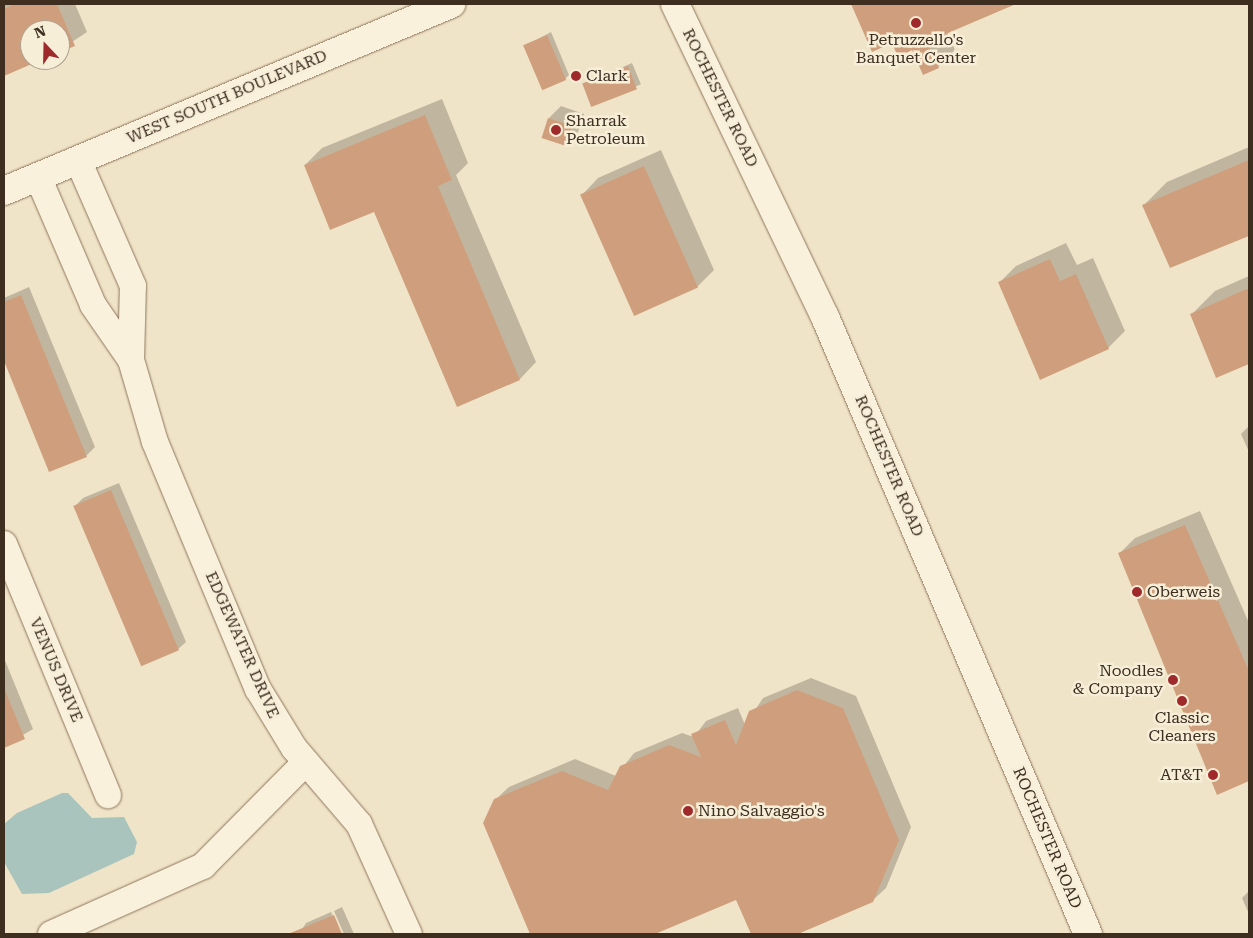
<!DOCTYPE html>
<style>
body{margin:0}
#map{position:relative;width:1253px;height:938px;overflow:hidden;background:#f0e4c8;font-family:"Roboto Serif",serif}
div>[style]{position:absolute}
[style*='--x']{left:calc(var(--x)*1px);top:calc(var(--y)*1px);width:calc(var(--w)*1px);rotate:calc(var(--a)*1deg)}
.water>*{inset:0;background:#a9c4bc}
.shadow>*{inset:0;background:#0003;transform-origin:0 0}
.building>*{inset:0;background:#cf9f7d;transform-origin:0 0}
.roads{filter:drop-shadow(0 0 1px #8d765c) drop-shadow(0 0 1px #8d765c)}
.minor>*{height:26px;margin:-13px;padding:0 13px;transform-origin:13px;border-radius:13px;background:#faf1dc}
.tertiary>*{height:28px;margin:-14px;padding:0 14px;transform-origin:14px;border-radius:14px;background:#faf1dc}
.secondary>*{height:28px;margin:-14px;padding:0 14px;transform-origin:14px;border-radius:14px;background:#faf1dc}
.dots>*{width:14px;height:14px;translate:-50% -50%;box-sizing:border-box;border:2px solid #f7eed8;border-radius:50%}
span{translate:-50% -50%;white-space:nowrap;text-align:center;line-height:1.15;-webkit-text-stroke:5px #f7eed8;paint-order:stroke}
.poi-label{font-size:16px;color:#3d2e20}
.left{translate:0 -50%;text-align:left}
.right{translate:-100% -50%;text-align:right}
.street-label{font-size:16px;color:#3d2e20}
.frame{position:absolute;inset:0;border:5px solid #3d2e20;pointer-events:none}
.north{position:absolute;left:20px;top:20px;width:50px;height:50px;box-sizing:border-box;background:#f7eed8;border:1px solid #ada18e;border-radius:50%;rotate:339deg;font-size:14px;font-weight:700;line-height:20px;text-align:center;color:#3d2e20}
.north::after{content:'';display:block;margin:auto;width:18px;height:22px;background:#9e2a2b;clip-path:polygon(50% 0,100% 100%,50% 72%,0 100%)}
</style>
<div id="map">
<div class="water">
<i style="clip-path:polygon(62px 793px,68px 793px,92px 818px,124px 817px,137px 842px,134px 854px,49px 893px,22px 894px,4px 862px,4px 824px,17px 813px)"></i>
</div>
<div class="shadow">
<i style="clip-path:polygon(4px 4px,75px 4px,87px 32px,60px 50px,60px 30px,30px 30px,30px 60px,37px 60px,4px 74px)"></i>
<i style="clip-path:polygon(853px 4px,1013px 4px,947px 32px,955px 50px,938px 67px,913px 49px,893px 42px,873px 51px)"></i>
<i style="clip-path:polygon(551px 32px,569px 75px,565px 79px,525px 46px)"></i>
<i style="left:632px;top:63px;width:23px;height:53px;rotate:67deg"></i>
<i style="clip-path:polygon(442px 99px,468px 163px,456px 175px,536px 362px,520px 379px,458px 406px,375px 210px,305px 165px,322px 148px)"></i>
<i style="clip-path:polygon(561px 106px,584px 114px,578px 132px,565px 145px,549px 118px)"></i>
<i style="clip-path:polygon(1249px 147px,1249px 234px,1171px 266px,1144px 205px,1167px 182px)"></i>
<i style="clip-path:polygon(661px 150px,714px 270px,697px 287px,582px 195px,598px 178px)"></i>
<i style="clip-path:polygon(1066px 243px,1077px 265px,1093px 258px,1125px 331px,1108px 348px,999px 283px,1016px 266px)"></i>
<i style="clip-path:polygon(1249px 276px,1249px 362px,1217px 376px,1191px 315px,1215px 291px)"></i>
<i style="clip-path:polygon(29px 287px,95px 447px,86px 456px,50px 471px,4px 358px,4px 298px)"></i>
<i style="clip-path:polygon(1249px 426px,1249px 452px,1241px 434px)"></i>
<i style="clip-path:polygon(119px 483px,186px 642px,177px 650px,75px 506px,83px 498px)"></i>
<i style="clip-path:polygon(1200px 511px,1249px 623px,1249px 780px,1218px 794px,1120px 553px,1135px 538px)"></i>
<i style="clip-path:polygon(4px 658px,33px 729px,4px 746px)"></i>
<i style="clip-path:polygon(811px 678px,856px 696px,911px 827px,886px 888px,872px 901px,795px 934px,752px 934px,737px 899px,652px 934px,532px 934px,485px 823px,495px 800px,509px 787px,575px 759px,616px 776px,634px 753px,682px 733px,694px 737px,706px 721px,738px 708px,745px 725px,763px 698px)"></i>
<i style="clip-path:polygon(1249px 891px,1249px 914px,1242px 898px)"></i>
<i style="clip-path:polygon(342px 907px,354px 934px,344px 934px,334px 911px)"></i>
<i style="clip-path:polygon(331px 912px,341px 934px,299px 934px,306px 923px)"></i>
</div>
<div class="building">
<i style="clip-path:polygon(15px 4px,57px 4px,75px 46px,60px 52px,60px 30px,30px 30px,30px 60px,41px 60px,4px 76px,4px 9px)"></i>
<i style="clip-path:polygon(851px 4px,1016px 4px,927px 42px,939px 68px,923px 75px,912px 50px,898px 57px,892px 43px,872px 52px)"></i>
<i style="left:547px;top:35px;width:49px;height:26px;rotate:67deg"></i>
<i style="left:628px;top:66px;width:25px;height:49px;rotate:69deg"></i>
<i style="clip-path:polygon(425px 115px,452px 180px,438px 186px,520px 380px,457px 407px,374px 212px,330px 230px,304px 165px)"></i>
<i style="left:548px;top:118px;width:25px;height:21px;rotate:18deg"></i>
<i style="clip-path:polygon(1249px 160px,1249px 236px,1170px 268px,1142px 205px)"></i>
<i style="left:644px;top:166px;width:133px;height:70px;rotate:66deg"></i>
<i style="clip-path:polygon(1050px 259px,1060px 281px,1076px 274px,1109px 349px,1040px 380px,998px 282px)"></i>
<i style="clip-path:polygon(1249px 288px,1249px 364px,1216px 378px,1190px 314px)"></i>
<i style="clip-path:polygon(21px 295px,87px 457px,49px 472px,4px 361px,4px 302px)"></i>
<i style="left:111px;top:490px;width:174px;height:41px;rotate:67deg"></i>
<i style="clip-path:polygon(1185px 525px,1249px 671px,1249px 781px,1217px 795px,1118px 553px)"></i>
<i style="clip-path:polygon(4px 688px,25px 739px,4px 748px)"></i>
<i style="clip-path:polygon(797px 690px,843px 708px,899px 840px,873px 902px,798px 934px,751px 934px,736px 900px,655px 934px,530px 934px,483px 823px,494px 799px,562px 771px,608px 790px,620px 766px,669px 745px,701px 757px,691px 734px,725px 720px,736px 745px,749px 711px)"></i>
<i style="clip-path:polygon(334px 915px,342px 934px,288px 934px)"></i>
</div>
<div class="roads">
<div class="minor">
<i style="--x:38;--y:177;--w:139;--a:66.7"></i>
<i style="--x:93;--y:305;--w:67;--a:55.4"></i>
<i style="--x:131;--y:360;--w:74;--a:-88.5"></i>
<i style="--x:133;--y:286;--w:137;--a:-113.6"></i>
<i style="--x:131;--y:360;--w:85;--a:73.7"></i>
<i style="--x:155;--y:442;--w:268;--a:67.4"></i>
<i style="--x:258;--y:689;--w:69;--a:58.6"></i>
<i style="--x:294;--y:748;--w:100;--a:49.5"></i>
<i style="--x:359;--y:824;--w:121;--a:65.6"></i>
<i style="--x:4;--y:544;--w:272;--a:67.5"></i>
<i style="--x:51;--y:934;--w:167;--a:-24.1"></i>
<i style="--x:203;--y:866;--w:146;--a:-45.3"></i>
</div>
<div class="tertiary">
<i style="--x:4;--y:191;--w:485;--a:-22.7"></i>
</div>
<div class="secondary">
<i style="--x:675;--y:4;--w:347;--a:64.4"></i>
<i style="--x:825;--y:317;--w:671;--a:66.91"></i>
</div>
</div>
<div class="dots">
<i style="left:916px;top:23px;background:#9e2a2b"></i>
<i style="left:576px;top:76px;background:#9e2a2b"></i>
<i style="left:556px;top:130px;background:#9e2a2b"></i>
<i style="left:1137px;top:592px;background:#9e2a2b"></i>
<i style="left:1173px;top:680px;background:#9e2a2b"></i>
<i style="left:1182px;top:701px;background:#9e2a2b"></i>
<i style="left:1213px;top:775px;background:#9e2a2b"></i>
<i style="left:688px;top:811px;background:#9e2a2b"></i>
</div>
<div class="poi-label">
<span style="left:916px;top:49px">Petruzzello's<br>Banquet Center</span>
<span class="left" style="left:586px;top:76px">Clark</span>
<span class="left" style="left:566px;top:130px">Sharrak<br>Petroleum</span>
<span class="left" style="left:1147px;top:592px">Oberweis</span>
<span class="right" style="left:1163px;top:680px">Noodles<br>&amp; Company</span>
<span style="left:1182px;top:727px">Classic<br>Cleaners</span>
<span class="right" style="left:1203px;top:775px">AT&amp;T</span>
<span class="left" style="left:698px;top:811px">Nino Salvaggio's</span>
</div>
<div class="street-label">
<span style="left:227px;top:97px;rotate:-23deg">WEST SOUTH BOULEVARD</span>
<span style="left:720px;top:98px;rotate:64deg">ROCHESTER ROAD</span>
<span style="left:889px;top:466px;rotate:67deg">ROCHESTER ROAD</span>
<span style="left:242px;top:645px;rotate:66deg">EDGEWATER DRIVE</span>
<span style="left:56px;top:670px;rotate:67deg">VENUS DRIVE</span>
<span style="left:1047px;top:838px;rotate:67deg">ROCHESTER ROAD</span>
</div>
<div class="frame"></div>
<div class="north">N</div>
</div>
